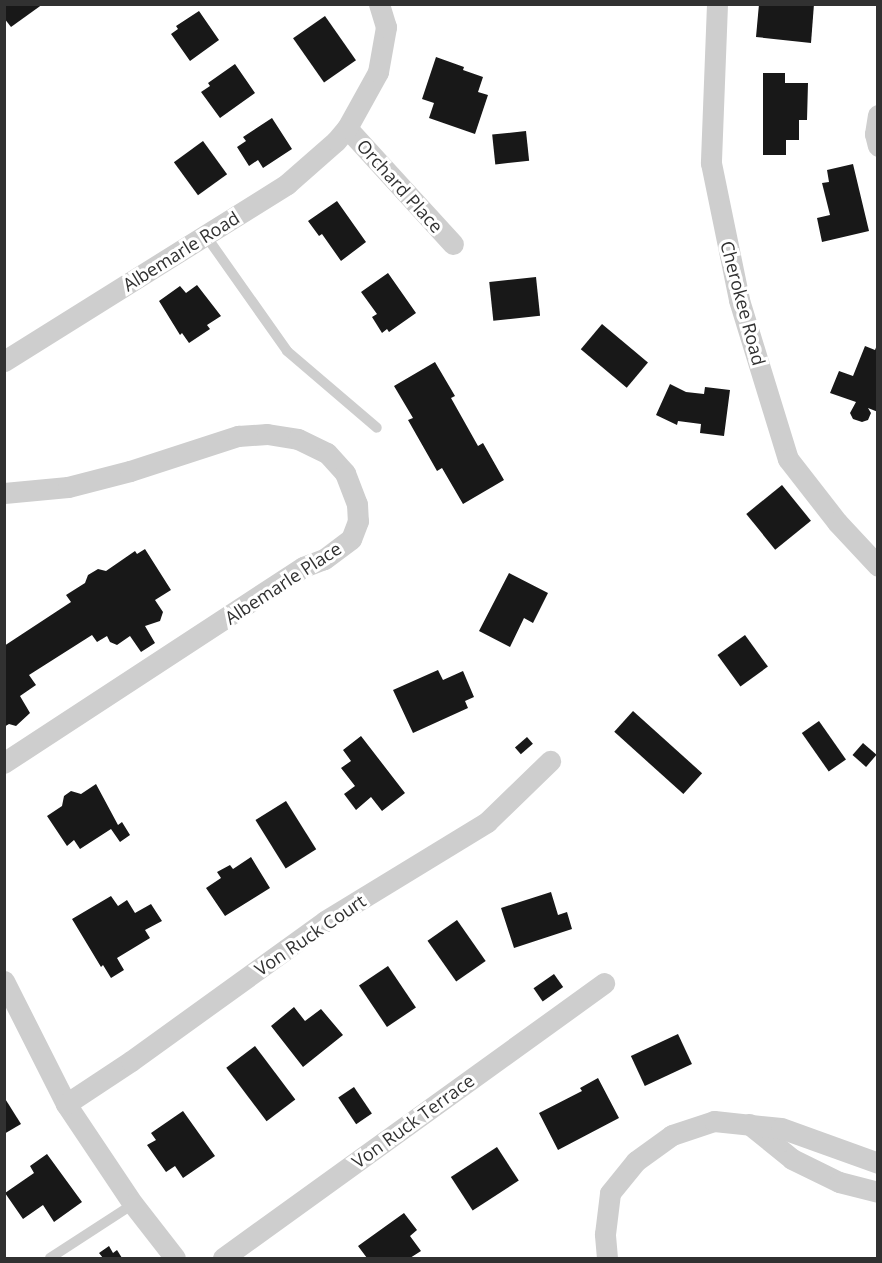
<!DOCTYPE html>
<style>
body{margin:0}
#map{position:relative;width:882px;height:1263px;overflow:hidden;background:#fff;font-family:"Open Sans",sans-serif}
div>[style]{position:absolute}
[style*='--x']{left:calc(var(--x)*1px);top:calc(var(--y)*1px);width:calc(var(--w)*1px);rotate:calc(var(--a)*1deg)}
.building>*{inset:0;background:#181818;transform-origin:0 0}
.lane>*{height:10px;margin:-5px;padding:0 5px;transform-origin:5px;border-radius:5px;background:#cecece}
.street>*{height:21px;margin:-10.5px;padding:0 10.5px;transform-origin:10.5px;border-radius:10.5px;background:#cecece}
span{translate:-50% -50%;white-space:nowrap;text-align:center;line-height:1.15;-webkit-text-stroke:6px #fff;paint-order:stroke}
.street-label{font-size:18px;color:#313131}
.frame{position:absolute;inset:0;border:6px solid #313131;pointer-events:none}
</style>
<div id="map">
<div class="building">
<i style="clip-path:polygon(4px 4px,43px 4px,11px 27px,4px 18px)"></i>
<i style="clip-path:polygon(759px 4px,814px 4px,811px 43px,756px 37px)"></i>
<i style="clip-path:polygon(199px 11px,219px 40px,190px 61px,171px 34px,178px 29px,176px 26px)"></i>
<i style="left:325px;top:16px;width:54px;height:39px;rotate:55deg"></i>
<i style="clip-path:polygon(436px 57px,464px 67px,463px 70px,483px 77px,478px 92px,488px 95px,475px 134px,429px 118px,434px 103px,422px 99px)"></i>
<i style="clip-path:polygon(235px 64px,255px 93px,220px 118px,201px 92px,210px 86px,208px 83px)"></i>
<i style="clip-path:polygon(763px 73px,785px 73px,785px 83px,808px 83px,807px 120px,799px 120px,799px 140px,786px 140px,786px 155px,763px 155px)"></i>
<i style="clip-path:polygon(272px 118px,292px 149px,263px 168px,258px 160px,249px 166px,237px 147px,246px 141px,243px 137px)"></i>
<i style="left:526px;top:131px;width:30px;height:34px;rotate:84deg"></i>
<i style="left:203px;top:141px;width:41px;height:36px;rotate:54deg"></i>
<i style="clip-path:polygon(853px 164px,869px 231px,822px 242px,817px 218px,830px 215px,822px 183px,829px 182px,827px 170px)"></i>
<i style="clip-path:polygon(337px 201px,366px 242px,341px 261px,322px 234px,319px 236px,308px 221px)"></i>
<i style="clip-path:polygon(388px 273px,416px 313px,389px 332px,387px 329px,382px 333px,372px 317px,377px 314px,361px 292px)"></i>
<i style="left:536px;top:277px;width:39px;height:47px;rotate:84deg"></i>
<i style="clip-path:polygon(197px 285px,221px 316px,207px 325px,210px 329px,189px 343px,182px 333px,180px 335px,159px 301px,180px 286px,186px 293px)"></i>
<i style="left:602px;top:324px;width:60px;height:33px;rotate:40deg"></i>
<i style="clip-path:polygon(877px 345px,878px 412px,868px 408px,871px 413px,868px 420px,862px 422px,853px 419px,850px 413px,856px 402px,830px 393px,839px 371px,853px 376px,865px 346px,875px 350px)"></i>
<i style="clip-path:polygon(435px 362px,455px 396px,451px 398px,478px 446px,483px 443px,504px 480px,463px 504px,442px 468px,437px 471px,408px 420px,413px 418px,394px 386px)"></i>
<i style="clip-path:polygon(670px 384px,686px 392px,704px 394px,705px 387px,730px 390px,724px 436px,700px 433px,701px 424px,678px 421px,677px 425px,656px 415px)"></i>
<i style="left:782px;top:485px;width:46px;height:46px;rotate:51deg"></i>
<i style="clip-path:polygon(145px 549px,171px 590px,155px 600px,163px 612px,160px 621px,145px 626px,155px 643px,141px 652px,130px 636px,117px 645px,110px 642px,107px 636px,97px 642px,92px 635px,29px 675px,36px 685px,20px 696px,30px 713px,16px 726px,9px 724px,4px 727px,4px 646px,71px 602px,66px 595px,85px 583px,88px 575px,98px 569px,106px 571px,135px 551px,137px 554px)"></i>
<i style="clip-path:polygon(509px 573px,548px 593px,533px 623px,524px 618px,510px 647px,479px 631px)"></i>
<i style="left:745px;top:635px;width:39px;height:34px;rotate:54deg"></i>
<i style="clip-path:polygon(438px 670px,443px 680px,463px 671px,474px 697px,465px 701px,468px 708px,413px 733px,393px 690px)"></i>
<i style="left:633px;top:711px;width:93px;height:28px;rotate:42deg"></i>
<i style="left:819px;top:721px;width:47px;height:21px;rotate:55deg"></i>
<i style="clip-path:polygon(361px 736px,405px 793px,382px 811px,371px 797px,356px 810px,344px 794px,355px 786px,341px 768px,351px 761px,343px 750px)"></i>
<i style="left:527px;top:737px;width:9px;height:16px;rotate:49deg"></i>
<i style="left:863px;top:743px;width:18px;height:16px;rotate:41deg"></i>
<i style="clip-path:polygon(96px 784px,118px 825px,122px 822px,130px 835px,120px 842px,111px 829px,80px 849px,74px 840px,67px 846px,47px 816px,62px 806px,64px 796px,71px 791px,81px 794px)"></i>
<i style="left:286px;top:801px;width:57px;height:36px;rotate:58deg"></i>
<i style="clip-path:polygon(251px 857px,270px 888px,225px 916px,206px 888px,221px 878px,217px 872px,230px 865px,233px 869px)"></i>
<i style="clip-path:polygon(551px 892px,558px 915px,567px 912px,572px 929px,514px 948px,501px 908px)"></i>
<i style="clip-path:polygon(111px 896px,118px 906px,127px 900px,135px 913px,151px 904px,162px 921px,145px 930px,150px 938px,117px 958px,124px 970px,111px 978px,103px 965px,101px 967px,72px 919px)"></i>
<i style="left:457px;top:920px;width:50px;height:36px;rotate:55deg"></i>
<i style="left:388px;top:966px;width:50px;height:35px;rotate:56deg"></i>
<i style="left:554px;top:974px;width:16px;height:25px;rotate:55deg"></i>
<i style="clip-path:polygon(294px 1007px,305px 1021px,321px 1009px,343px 1035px,303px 1067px,271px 1026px)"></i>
<i style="left:678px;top:1034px;width:33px;height:52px;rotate:65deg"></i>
<i style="left:255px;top:1046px;width:67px;height:36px;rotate:53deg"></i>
<i style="clip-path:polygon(598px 1078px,619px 1118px,558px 1150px,539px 1113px,582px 1091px,580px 1088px)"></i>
<i style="left:354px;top:1087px;width:32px;height:19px;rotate:56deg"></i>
<i style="clip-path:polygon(4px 1097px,21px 1124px,4px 1134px)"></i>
<i style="clip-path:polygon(183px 1111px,215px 1156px,183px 1178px,175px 1166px,166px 1172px,147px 1145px,156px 1140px,151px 1133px)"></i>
<i style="left:497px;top:1147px;width:40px;height:55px;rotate:57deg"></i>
<i style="clip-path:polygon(47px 1154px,82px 1202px,54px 1222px,43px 1205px,23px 1219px,5px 1193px,34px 1173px,30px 1166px)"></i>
<i style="clip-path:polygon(404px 1213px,417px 1230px,410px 1236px,421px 1251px,410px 1258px,367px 1258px,358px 1246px)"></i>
<i style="clip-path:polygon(109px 1246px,113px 1253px,117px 1250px,122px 1258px,103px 1258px,99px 1253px)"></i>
</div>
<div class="lane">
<i style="--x:206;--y:236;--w:141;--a:54.8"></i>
<i style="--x:287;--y:351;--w:118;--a:40.5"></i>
<i style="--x:50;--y:1258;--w:99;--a:-33"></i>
</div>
<div class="street">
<i style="--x:717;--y:4;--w:159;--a:92.2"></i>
<i style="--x:711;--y:163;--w:140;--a:78.4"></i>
<i style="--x:739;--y:300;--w:166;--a:72.9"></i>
<i style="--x:788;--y:459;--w:80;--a:52.1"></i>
<i style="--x:837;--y:522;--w:60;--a:47"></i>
<i style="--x:878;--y:115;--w:19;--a:99"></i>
<i style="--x:875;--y:134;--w:12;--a:76"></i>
<i style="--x:347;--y:128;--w:157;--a:47.6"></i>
<i style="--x:4;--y:361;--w:334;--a:-32"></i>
<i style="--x:287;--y:184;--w:65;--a:-41.3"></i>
<i style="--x:336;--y:141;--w:17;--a:-50"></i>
<i style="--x:347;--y:128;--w:64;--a:-61"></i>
<i style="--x:378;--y:72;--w:46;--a:-79.9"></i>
<i style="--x:386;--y:27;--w:24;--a:-107"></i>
<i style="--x:4;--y:493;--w:64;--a:-5.4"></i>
<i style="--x:68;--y:487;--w:64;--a:-14.5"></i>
<i style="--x:130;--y:471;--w:114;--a:-18"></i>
<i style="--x:238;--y:436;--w:29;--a:-4"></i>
<i style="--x:267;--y:434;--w:31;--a:9"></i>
<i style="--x:298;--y:439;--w:32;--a:26"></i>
<i style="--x:327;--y:453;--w:27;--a:48"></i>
<i style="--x:345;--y:473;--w:33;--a:69"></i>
<i style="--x:357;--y:504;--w:17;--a:87"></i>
<i style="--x:358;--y:521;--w:19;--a:111"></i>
<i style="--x:351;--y:539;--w:34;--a:143"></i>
<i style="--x:324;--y:559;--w:22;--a:159"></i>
<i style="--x:303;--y:567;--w:358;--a:146.8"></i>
<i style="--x:4;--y:981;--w:138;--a:63.2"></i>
<i style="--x:66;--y:1104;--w:120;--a:56.2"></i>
<i style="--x:133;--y:1204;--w:68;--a:52.1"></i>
<i style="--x:66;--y:1104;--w:78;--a:-33.5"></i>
<i style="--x:131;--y:1061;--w:239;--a:-35.8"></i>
<i style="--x:325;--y:921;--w:190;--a:-31.4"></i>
<i style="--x:487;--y:822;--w:88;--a:-44.1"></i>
<i style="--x:749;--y:1124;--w:55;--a:39.1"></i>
<i style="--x:792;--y:1159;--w:52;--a:26.1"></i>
<i style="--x:839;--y:1182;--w:40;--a:14.4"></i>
<i style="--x:223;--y:1258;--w:470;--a:-35.8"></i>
<i style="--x:607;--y:1258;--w:24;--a:-95"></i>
<i style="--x:605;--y:1234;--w:41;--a:-83"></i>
<i style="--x:610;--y:1193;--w:41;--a:-50.9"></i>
<i style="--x:636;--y:1161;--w:44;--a:-35.8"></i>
<i style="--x:672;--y:1135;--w:44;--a:-18.4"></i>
<i style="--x:714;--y:1121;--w:67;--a:6"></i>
<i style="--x:781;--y:1128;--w:103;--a:19.8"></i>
</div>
<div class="street-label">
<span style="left:400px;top:186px;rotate:48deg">Orchard Place</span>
<span style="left:181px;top:251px;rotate:-32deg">Albemarle Road</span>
<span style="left:743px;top:303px;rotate:75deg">Cherokee Road</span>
<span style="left:283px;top:583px;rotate:-33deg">Albemarle Place</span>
<span style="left:310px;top:935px;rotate:-34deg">Von Ruck Court</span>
<span style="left:413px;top:1121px;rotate:-36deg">Von Ruck Terrace</span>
</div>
<div class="frame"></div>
</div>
